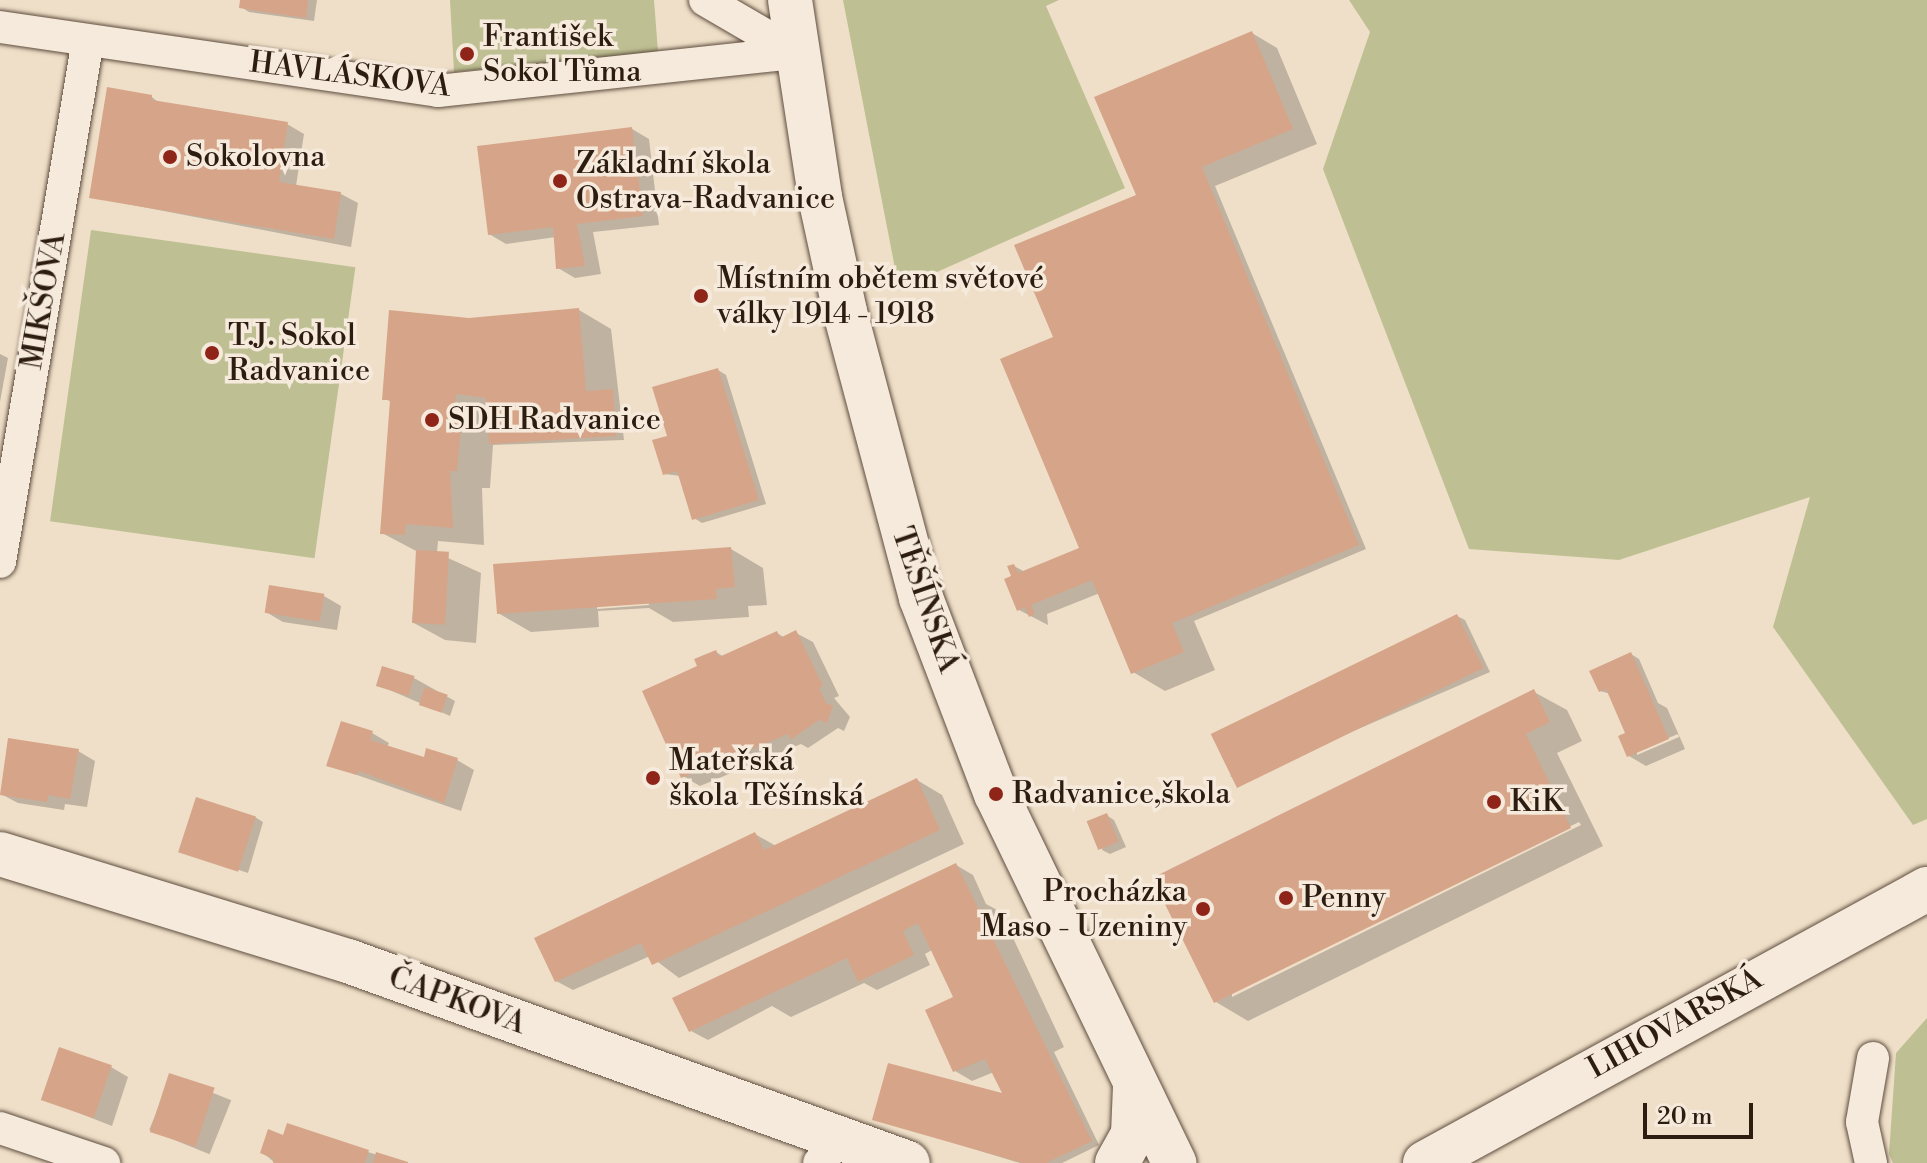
<!DOCTYPE html>
<meta charset="utf-8">
<style>
body{margin:0}
#map{position:relative;width:1927px;height:1163px;overflow:hidden;background:#efdfc8;font-family:"Libre Bodoni",serif}
div>[style]{position:absolute}
[style*='--x']{left:calc(var(--x)*1px);top:calc(var(--y)*1px);width:calc(var(--w)*1px);rotate:calc(var(--a)*1deg)}
.green>*{inset:0;background:#bec093;transform-origin:0 0}
.shadow>*{inset:0;background:#0003;transform-origin:0 0}
.building>*{inset:0;background:#d6a589;transform-origin:0 0}
.roads{filter:drop-shadow(0 0 2px #5e4d3e) drop-shadow(0 0 2px #5e4d3e)}
.street>*{height:32px;margin:-16px;padding:0 16px;transform-origin:16px;border-radius:16px;background:#f5eadb}
.secondary>*{height:44px;margin:-22px;padding:0 22px;transform-origin:22px;border-radius:22px;background:#f5eadb}
.dots>*{width:22px;height:22px;translate:-50% -50%;box-sizing:border-box;border:4px solid #f5eadb;border-radius:50%}
span{translate:-50% -50%;white-space:nowrap;text-align:center;line-height:1.15;-webkit-text-stroke:7px #f5eadb;paint-order:stroke}
.poi-label{font-size:30px;color:#2d1c10}
.left{translate:0 -50%;text-align:left}
.right{translate:-100% -50%;text-align:right}
.street-label{font-size:30px;color:#2d1c10}
.scale{position:absolute;left:1643px;top:1103px;width:110px;height:36px;box-sizing:border-box;border:4px solid #2d1c10;border-top:0;padding-left:10px;font-size:24px;line-height:28px;white-space:nowrap;color:#2d1c10;-webkit-text-stroke:6px #f5eadb;paint-order:stroke}
</style>
<div id="map">
<div class="green">
<i style="clip-path:polygon(450px 0,654px 0,658px 52px,454px 72px)"></i>
<i style="clip-path:polygon(843px 0,1059px 0,1046px 6px,1125px 188px,899px 289px)"></i>
<i style="clip-path:polygon(1349px 0,1927px 0,1927px 819px,1913px 825px,1773px 627px,1810px 497px,1619px 560px,1469px 549px,1323px 169px,1370px 32px)"></i>
<i style="left:91px;top:230px;width:267px;height:294px;rotate:8deg"></i>
<i style="clip-path:polygon(1927px 1018px,1927px 1163px,1893px 1163px,1889px 1154px,1896px 1053px)"></i>
</div>
<div class="shadow">
<i style="clip-path:polygon(242px 0,317px 0,314px 21px,249px 12px,241px 7px)"></i>
<i style="clip-path:polygon(1252px 33px,1277px 48px,1317px 144px,1215px 186px,1366px 549px,1194px 621px,1215px 670px,1165px 691px,1133px 672px,1100px 593px,1047px 614px,1048px 625px,1019px 610px,1014px 566px,1025px 572px,1083px 553px,1055px 338px,1138px 196px)"></i>
<i style="clip-path:polygon(152px 97px,159px 103px,287px 124px,304px 134px,296px 186px,341px 194px,358px 203px,351px 247px,91px 197px)"></i>
<i style="clip-path:polygon(632px 129px,649px 139px,659px 225px,593px 232px,601px 274px,575px 278px,558px 268px,556px 237px,506px 244px,489px 234px)"></i>
<i style="clip-path:polygon(579px 310px,611px 329px,624px 440px,493px 445px,490px 488px,482px 488px,484px 545px,438px 541px,437px 553px,481px 573px,476px 643px,445px 640px,412px 622px,418px 552px,382px 533px,391px 402px,384px 398px,469px 320px)"></i>
<i style="clip-path:polygon(0 354px,8px 358px,0 402px)"></i>
<i style="clip-path:polygon(718px 370px,726px 375px,766px 504px,702px 523px,694px 518px,681px 476px,664px 474px,669px 437px)"></i>
<i style="clip-path:polygon(evenodd,731px 549px,763px 568px,767px 605px,748px 606px,749px 617px,673px 622px,649px 608px,598px 611px,599px 627px,531px 632px,498px 613px,731px 549px,648px 601px,649px 605px,597px 609px,597px 605px,648px 601px)"></i>
<i style="clip-path:polygon(324px 596px,341px 606px,337px 630px,283px 622px,266px 612px)"></i>
<i style="clip-path:polygon(1457px 616px,1465px 620px,1490px 672px,1238px 781px,1230px 776px)"></i>
<i style="clip-path:polygon(777px 633px,785px 638px,796px 633px,813px 642px,839px 696px,834px 698px,850px 717px,844px 731px,838px 728px,808px 748px,801px 744px,700px 786px,683px 776px,700px 667px,716px 652px,724px 657px)"></i>
<i style="clip-path:polygon(evenodd,1631px 654px,1639px 659px,1658px 703px,1667px 708px,1685px 749px,1646px 766px,1629px 756px,1628px 734px,1611px 694px,1600px 691px,1631px 654px,1678px 734px,1679px 737px,1637px 755px,1637px 751px,1678px 734px)"></i>
<i style="clip-path:polygon(414px 678px,455px 701px,450px 716px,378px 685px)"></i>
<i style="clip-path:polygon(evenodd,1534px 692px,1567px 710px,1582px 741px,1557px 753px,1603px 846px,1248px 1021px,1216px 1002px,1534px 692px,1579px 822px,1581px 825px,1232px 997px,1232px 993px,1579px 822px)"></i>
<i style="clip-path:polygon(372px 733px,389px 743px,387px 747px,425px 759px,457px 760px,474px 770px,461px 811px,328px 765px)"></i>
<i style="clip-path:polygon(78px 751px,95px 761px,87px 807px,65px 804px,64px 810px,18px 803px,1px 794px)"></i>
<i style="clip-path:polygon(917px 780px,942px 795px,964px 844px,679px 978px,650px 956px,573px 990px,556px 981px,755px 834px,776px 846px)"></i>
<i style="clip-path:polygon(1106px 815px,1114px 820px,1126px 847px,1110px 854px,1102px 850px)"></i>
<i style="clip-path:polygon(255px 817px,263px 822px,248px 873px,181px 851px)"></i>
<i style="clip-path:polygon(956px 865px,973px 875px,986px 904px,1001px 912px,1064px 1047px,1054px 1052px,1099px 1145px,1062px 1163px,1020px 1163px,875px 1119px,1006px 1096px,994px 1072px,972px 1081px,955px 1071px,958px 1003px,932px 950px,925px 954px,930px 965px,877px 990px,864px 983px,791px 1017px,772px 1006px,708px 1040px,691px 1031px)"></i>
<i style="clip-path:polygon(111px 1067px,128px 1077px,112px 1126px,43px 1099px)"></i>
<i style="left:171px;top:1076px;width:65px;height:58px;rotate:22deg"></i>
<i style="clip-path:polygon(284px 1137px,368px 1152px,403px 1163px,275px 1163px,262px 1152px)"></i>
</div>
<div class="building">
<i style="clip-path:polygon(240px 0,308px 0,306px 18px,239px 8px)"></i>
<i style="clip-path:polygon(1252px 31px,1293px 129px,1202px 167px,1359px 545px,1172px 623px,1184px 652px,1131px 674px,1092px 580px,1031px 605px,1035px 614px,1029px 617px,1025px 607px,1017px 611px,1004px 579px,1011px 576px,1007px 566px,1014px 564px,1018px 573px,1079px 548px,1000px 359px,1053px 337px,1014px 245px,1136px 195px,1094px 97px)"></i>
<i style="clip-path:polygon(107px 87px,152px 95px,152px 100px,288px 122px,279px 182px,341px 192px,334px 239px,89px 198px)"></i>
<i style="clip-path:polygon(632px 127px,643px 216px,577px 224px,585px 266px,556px 269px,553px 227px,488px 235px,477px 146px)"></i>
<i style="clip-path:polygon(579px 308px,586px 391px,613px 389px,616px 436px,489px 444px,486px 398px,456px 394px,455px 406px,463px 408px,457px 471px,450px 471px,453px 528px,406px 524px,405px 535px,380px 534px,390px 400px,382px 400px,389px 310px,469px 318px)"></i>
<i style="clip-path:polygon(718px 368px,759px 500px,692px 520px,677px 471px,663px 475px,652px 440px,667px 436px,652px 387px)"></i>
<i style="clip-path:polygon(731px 547px,735px 587px,716px 589px,717px 599px,497px 614px,493px 564px)"></i>
<i style="left:416px;top:550px;width:33px;height:73px;rotate:3deg"></i>
<i style="left:269px;top:585px;width:56px;height:28px;rotate:9deg"></i>
<i style="left:1457px;top:614px;width:60px;height:274px;rotate:64deg"></i>
<i style="clip-path:polygon(796px 630px,823px 686px,819px 688px,826px 703px,833px 706px,827px 723px,819px 720px,790px 740px,788px 734px,681px 778px,642px 691px,697px 666px,694px 659px,716px 650px,719px 657px,777px 631px,780px 638px)"></i>
<i style="clip-path:polygon(1631px 652px,1669px 739px,1627px 757px,1618px 736px,1625px 733px,1606px 689px,1599px 692px,1589px 671px)"></i>
<i style="left:382px;top:666px;width:34px;height:21px;rotate:17deg"></i>
<i style="left:425px;top:687px;width:24px;height:19px;rotate:19deg"></i>
<i style="clip-path:polygon(1534px 689px,1550px 722px,1526px 734px,1571px 828px,1214px 1003px,1152px 878px)"></i>
<i style="clip-path:polygon(341px 721px,373px 731px,370px 740px,424px 757px,426px 748px,458px 758px,444px 803px,359px 771px,357px 775px,326px 766px)"></i>
<i style="clip-path:polygon(8px 738px,79px 749px,70px 799px,48px 795px,47px 802px,0 795px)"></i>
<i style="clip-path:polygon(917px 778px,940px 830px,652px 965px,641px 943px,555px 982px,534px 938px,755px 832px,764px 850px)"></i>
<i style="left:196px;top:797px;width:63px;height:58px;rotate:18deg"></i>
<i style="left:1107px;top:813px;width:31px;height:22px;rotate:68deg"></i>
<i style="clip-path:polygon(956px 863px,1092px 1141px,1046px 1163px,1022px 1163px,872px 1120px,888px 1063px,1002px 1093px,985px 1059px,953px 1072px,925px 1010px,953px 997px,918px 923px,903px 931px,914px 955px,858px 982px,847px 958px,689px 1032px,672px 998px)"></i>
<i style="left:59px;top:1047px;width:56px;height:56px;rotate:19deg"></i>
<i style="left:169px;top:1073px;width:48px;height:62px;rotate:18deg"></i>
<i style="clip-path:polygon(287px 1123px,369px 1150px,365px 1163px,273px 1163px,274px 1159px,260px 1153px,268px 1129px,283px 1135px)"></i>
<i style="clip-path:polygon(376px 1152px,408px 1162px,408px 1163px,373px 1163px)"></i>
</div>
<div class="roads">
<div class="street">
<i style="--x:705;--y:0;--w:105;--a:30.2"></i>
<i style="--x:0;--y:27;--w:443;--a:8.3"></i>
<i style="--x:438;--y:91;--w:360;--a:-6.1"></i>
<i style="--x:0;--y:562;--w:529;--a:-80.43"></i>
<i style="--x:0;--y:1128;--w:110;--a:18.6"></i>
<i style="--x:819;--y:1163;--w:30;--a:-49"></i>
<i style="--x:1871;--y:1163;--w:42;--a:-102.4"></i>
<i style="--x:1862;--y:1122;--w:65;--a:-80.2"></i>
</div>
<div class="secondary">
<i style="--x:790;--y:0;--w:199;--a:81.3"></i>
<i style="--x:820;--y:197;--w:118;--a:77.7"></i>
<i style="--x:845;--y:312;--w:296;--a:75.1"></i>
<i style="--x:921;--y:598;--w:210;--a:69.1"></i>
<i style="--x:996;--y:794;--w:410;--a:64.2"></i>
<i style="--x:0;--y:854;--w:364;--a:17.1"></i>
<i style="--x:348;--y:961;--w:595;--a:19.84"></i>
<i style="--x:1117;--y:1163;--w:33;--a:-61"></i>
<i style="--x:1133;--y:1134;--w:47;--a:-87.6"></i>
<i style="--x:1425;--y:1163;--w:572;--a:-28.63"></i>
</div>
</div>
<div class="dots">
<i style="left:467px;top:54px;background:#8f2418"></i>
<i style="left:170px;top:157px;background:#8f2418"></i>
<i style="left:560px;top:181px;background:#8f2418"></i>
<i style="left:701px;top:296px;background:#8f2418"></i>
<i style="left:212px;top:353px;background:#8f2418"></i>
<i style="left:432px;top:420px;background:#8f2418"></i>
<i style="left:653px;top:778px;background:#8f2418"></i>
<i style="left:996px;top:794px;background:#8f2418"></i>
<i style="left:1494px;top:802px;background:#8f2418"></i>
<i style="left:1286px;top:898px;background:#8f2418"></i>
<i style="left:1203px;top:909px;background:#8f2418"></i>
</div>
<div class="poi-label">
<span class="left" style="left:483px;top:54px">František<br>Sokol Tůma</span>
<span class="left" style="left:186px;top:157px">Sokolovna</span>
<span class="left" style="left:576px;top:181px">Základní škola<br>Ostrava-Radvanice</span>
<span class="left" style="left:717px;top:296px">Místním obětem světové<br>války 1914 - 1918</span>
<span class="left" style="left:228px;top:353px">T.J. Sokol<br>Radvanice</span>
<span class="left" style="left:448px;top:420px">SDH Radvanice</span>
<span class="left" style="left:669px;top:778px">Mateřská<br>škola Těšínská</span>
<span class="left" style="left:1012px;top:794px">Radvanice,škola</span>
<span class="left" style="left:1510px;top:802px">KiK</span>
<span class="right" style="left:1187px;top:909px">Procházka<br>Maso - Uzeniny</span>
<span class="left" style="left:1302px;top:898px">Penny</span>
</div>
<div class="street-label">
<span style="left:350px;top:75px;rotate:7deg">HAVLÁSKOVA</span>
<span style="left:44px;top:301px;rotate:-80deg">MIKŠOVA</span>
<span style="left:925px;top:600px;rotate:71deg">TĚŠÍNSKÁ</span>
<span style="left:457px;top:1001px;rotate:20deg">ČAPKOVA</span>
<span style="left:1675px;top:1024px;rotate:-29deg">LIHOVARSKÁ</span>
</div>
<div class="scale">20 m</div>
</div>
